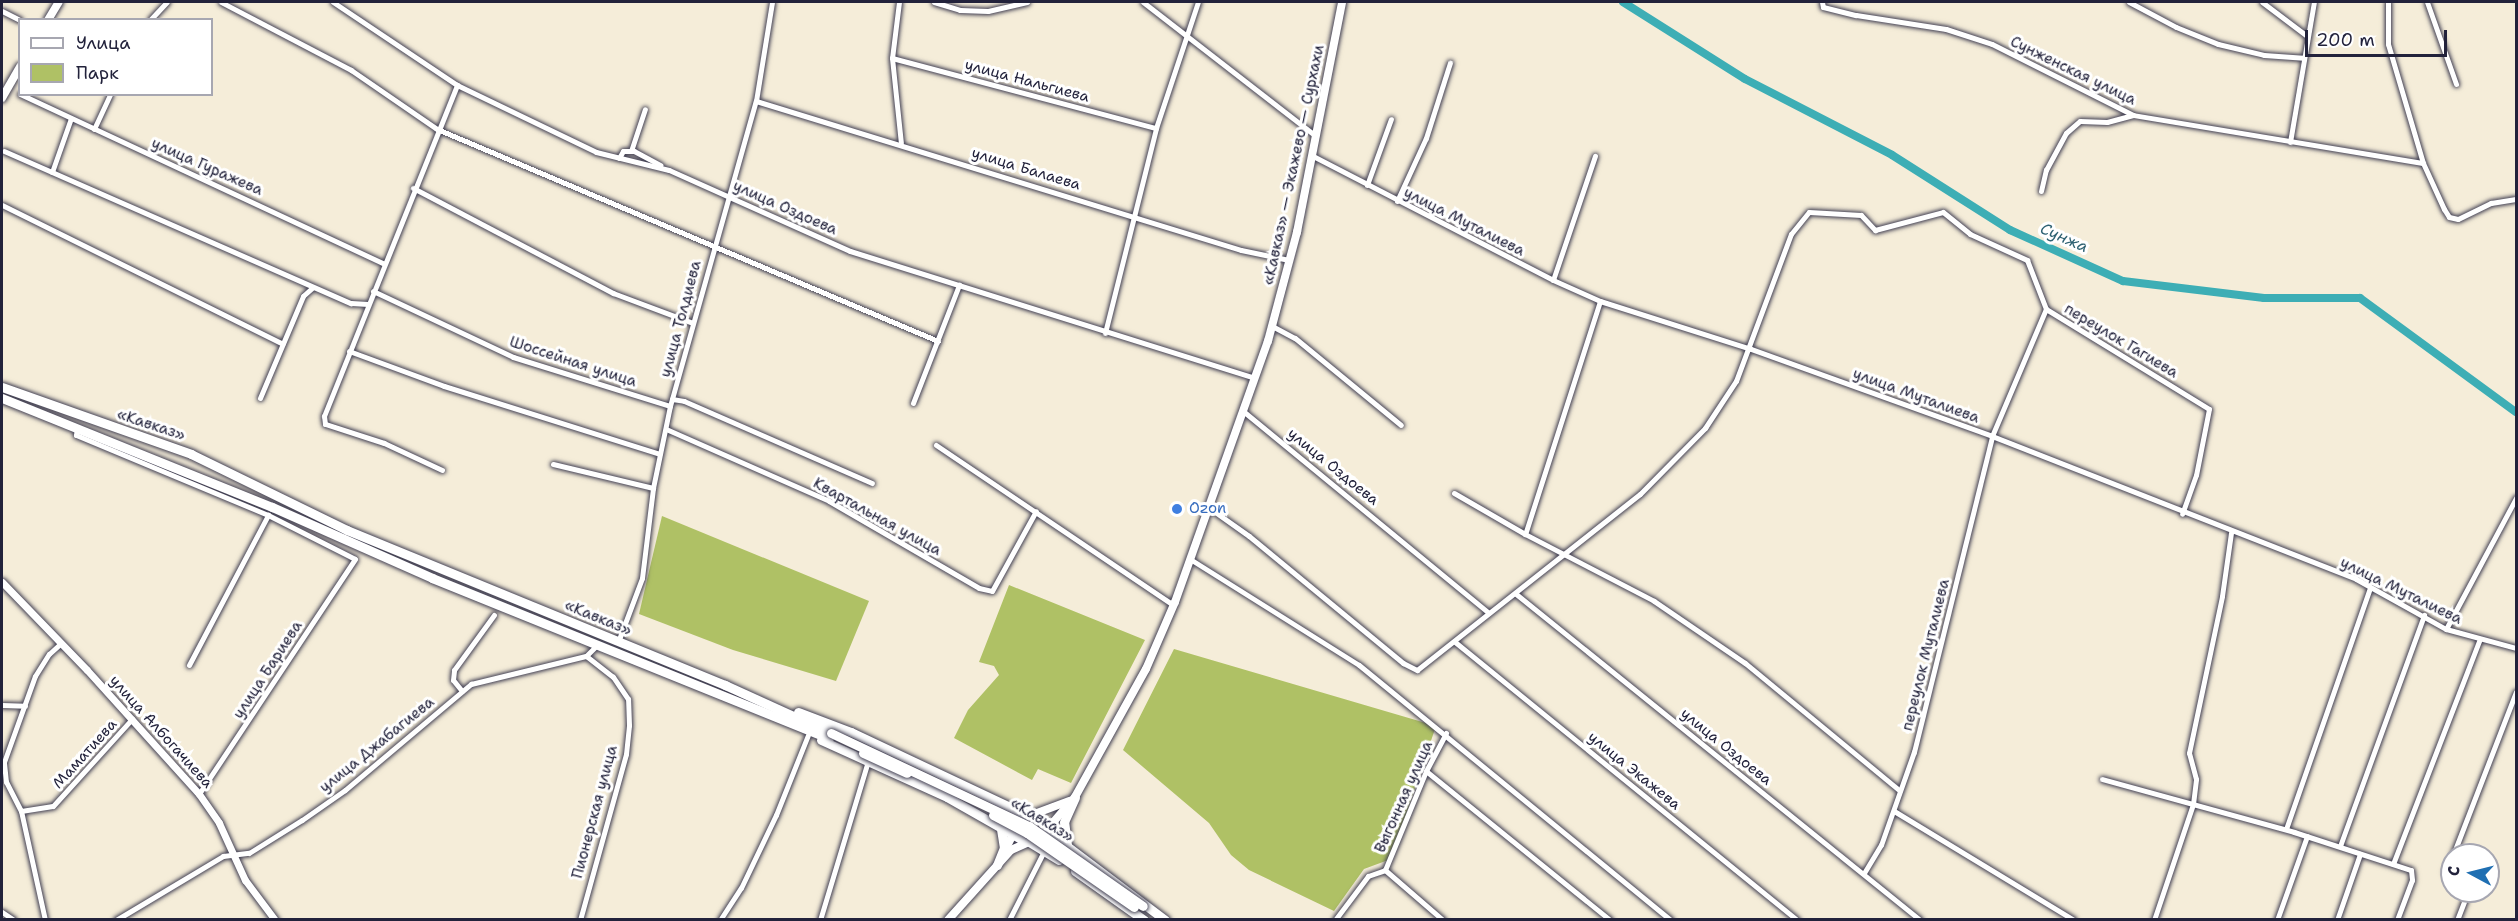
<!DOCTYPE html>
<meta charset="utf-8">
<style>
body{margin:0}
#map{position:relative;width:2518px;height:921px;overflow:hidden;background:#f5edd9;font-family:"Shantell Sans",sans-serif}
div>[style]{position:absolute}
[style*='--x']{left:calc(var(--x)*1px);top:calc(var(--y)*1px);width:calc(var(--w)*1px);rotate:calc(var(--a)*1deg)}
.green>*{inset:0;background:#afc165}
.river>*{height:8px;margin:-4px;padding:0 4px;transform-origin:4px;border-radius:4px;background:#3daeb5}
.roads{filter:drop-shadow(0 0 2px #424053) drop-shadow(0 0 2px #424053)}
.minor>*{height:5px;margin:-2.5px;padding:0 2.5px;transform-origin:2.5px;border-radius:2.5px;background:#fff}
.tertiary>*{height:7px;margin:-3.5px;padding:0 3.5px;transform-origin:3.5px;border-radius:3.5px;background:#fff}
.secondary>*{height:8px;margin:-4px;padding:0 4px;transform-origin:4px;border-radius:4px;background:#fff}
.primary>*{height:8px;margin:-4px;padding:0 4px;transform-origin:4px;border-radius:4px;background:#fff}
.trunk>*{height:9px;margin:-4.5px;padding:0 4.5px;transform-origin:4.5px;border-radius:4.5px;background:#fff}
.bridges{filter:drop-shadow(0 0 2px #424053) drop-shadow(0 0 2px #424053)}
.trunk-bridge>*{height:9px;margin:-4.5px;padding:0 4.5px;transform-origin:4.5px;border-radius:4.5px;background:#fff}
.dots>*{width:16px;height:16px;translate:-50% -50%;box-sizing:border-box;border:3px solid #fff;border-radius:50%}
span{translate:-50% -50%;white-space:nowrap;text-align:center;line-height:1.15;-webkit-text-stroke:6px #fff;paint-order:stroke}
.street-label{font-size:15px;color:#22223b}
.shop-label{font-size:15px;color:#366cbe}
.left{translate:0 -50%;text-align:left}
.water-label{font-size:16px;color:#2e6172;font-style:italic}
.frame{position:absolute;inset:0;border:3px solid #22223b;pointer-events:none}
.legend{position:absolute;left:18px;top:18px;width:195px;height:78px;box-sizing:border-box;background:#fff;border:2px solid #a7a7b1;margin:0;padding:8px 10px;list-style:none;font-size:18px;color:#22223b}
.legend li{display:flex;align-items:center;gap:12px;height:30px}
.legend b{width:30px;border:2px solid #a7a7b1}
.north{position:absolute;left:2440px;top:843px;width:60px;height:60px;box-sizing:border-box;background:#fff;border:2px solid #a7a7b1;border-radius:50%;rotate:277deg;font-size:16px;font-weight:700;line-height:24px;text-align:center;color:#22223b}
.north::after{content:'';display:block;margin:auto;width:21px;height:27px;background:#1f6fb2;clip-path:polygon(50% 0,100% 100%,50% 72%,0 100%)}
.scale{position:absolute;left:2305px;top:30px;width:142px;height:27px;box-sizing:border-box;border:3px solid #22223b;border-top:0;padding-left:8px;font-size:18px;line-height:21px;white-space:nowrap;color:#22223b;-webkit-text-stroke:4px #fff;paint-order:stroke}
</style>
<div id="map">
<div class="green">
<i style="clip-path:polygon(662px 516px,869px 601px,836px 681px,733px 650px,639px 614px)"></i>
<i style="clip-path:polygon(1009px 585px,1145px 640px,1071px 783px,1038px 769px,1032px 780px,954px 738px,968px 710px,999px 675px,994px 666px,979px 662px)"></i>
<i style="clip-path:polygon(1174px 649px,1436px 726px,1391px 859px,1364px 869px,1334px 911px,1249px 870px,1231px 855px,1209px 823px,1123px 750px)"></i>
</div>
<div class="river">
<i style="--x:1623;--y:2;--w:144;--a:32.3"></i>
<i style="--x:1745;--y:79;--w:165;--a:27.3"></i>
<i style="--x:1892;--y:155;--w:140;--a:32.4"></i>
<i style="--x:2010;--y:230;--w:124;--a:24.3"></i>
<i style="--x:2123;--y:281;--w:142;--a:6.9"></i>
<i style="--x:2264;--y:298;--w:96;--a:0"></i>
<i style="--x:2360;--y:298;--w:193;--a:36.2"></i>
</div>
<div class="roads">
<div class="minor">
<i style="--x:221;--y:2;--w:147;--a:27.6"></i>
<i style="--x:351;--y:70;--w:104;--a:34.5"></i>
<i style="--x:437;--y:129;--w:544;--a:22.94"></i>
<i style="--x:333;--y:2;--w:149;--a:33.8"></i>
<i style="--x:457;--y:85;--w:154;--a:25.7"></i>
<i style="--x:596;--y:152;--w:75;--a:13.9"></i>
<i style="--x:669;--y:170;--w:198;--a:24.1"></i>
<i style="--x:850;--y:251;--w:424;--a:17.4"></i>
<i style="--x:899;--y:2;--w:56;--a:97.1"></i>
<i style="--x:892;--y:58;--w:85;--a:84"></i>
<i style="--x:934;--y:2;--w:27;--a:17"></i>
<i style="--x:960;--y:10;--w:28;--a:2"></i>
<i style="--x:988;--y:11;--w:40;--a:-13"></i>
<i style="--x:1143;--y:2;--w:219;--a:37.8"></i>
<i style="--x:1822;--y:2;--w:5;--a:79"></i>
<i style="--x:1823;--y:7;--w:34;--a:14"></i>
<i style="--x:1856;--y:15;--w:91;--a:8.8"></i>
<i style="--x:1946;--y:29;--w:48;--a:18.1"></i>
<i style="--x:1992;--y:44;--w:158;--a:26.7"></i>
<i style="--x:2133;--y:115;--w:294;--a:9.4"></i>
<i style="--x:2129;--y:2;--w:53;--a:28"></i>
<i style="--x:2176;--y:27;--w:45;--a:22"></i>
<i style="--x:2218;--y:44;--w:47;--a:13.4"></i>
<i style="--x:2264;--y:55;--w:39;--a:4"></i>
<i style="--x:2262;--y:2;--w:56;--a:37.1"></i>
<i style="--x:2388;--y:2;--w:42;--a:90"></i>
<i style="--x:2388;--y:44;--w:124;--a:73.6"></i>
<i style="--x:2423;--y:163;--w:51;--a:65.5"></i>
<i style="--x:2444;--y:209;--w:9;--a:58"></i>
<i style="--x:2449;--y:217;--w:9;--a:13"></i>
<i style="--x:2458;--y:219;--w:37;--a:-26"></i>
<i style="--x:2491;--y:203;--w:25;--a:-9"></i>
<i style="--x:2427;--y:2;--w:87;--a:70.5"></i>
<i style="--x:2;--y:11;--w:20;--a:27"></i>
<i style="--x:150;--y:20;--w:25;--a:-47"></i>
<i style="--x:892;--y:58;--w:273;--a:14.9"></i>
<i style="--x:20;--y:94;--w:400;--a:25"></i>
<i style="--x:756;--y:101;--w:507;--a:17.08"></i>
<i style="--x:1241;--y:250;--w:49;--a:11.8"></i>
<i style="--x:94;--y:129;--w:38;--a:-65"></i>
<i style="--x:2290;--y:142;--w:142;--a:-80.3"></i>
<i style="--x:4;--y:151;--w:379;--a:23.7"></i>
<i style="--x:351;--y:303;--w:17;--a:3"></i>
<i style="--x:631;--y:151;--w:44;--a:-71.6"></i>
<i style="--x:1311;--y:155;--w:272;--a:27.3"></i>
<i style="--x:1553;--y:280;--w:51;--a:24.1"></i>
<i style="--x:1600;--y:301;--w:158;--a:17.6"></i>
<i style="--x:1751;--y:349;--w:256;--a:19.8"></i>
<i style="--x:1992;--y:436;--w:391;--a:21.4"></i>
<i style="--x:2356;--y:579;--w:103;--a:29.1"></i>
<i style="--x:2446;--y:629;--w:73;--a:15.2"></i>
<i style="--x:619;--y:158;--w:8;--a:-60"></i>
<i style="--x:623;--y:151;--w:11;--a:0"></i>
<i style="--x:634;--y:151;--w:30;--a:28"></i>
<i style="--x:52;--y:172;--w:57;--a:-70.6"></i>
<i style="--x:1367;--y:185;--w:70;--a:-70"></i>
<i style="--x:413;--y:188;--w:226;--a:27.7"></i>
<i style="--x:613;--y:293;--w:85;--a:20.6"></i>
<i style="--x:2041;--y:191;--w:22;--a:-77"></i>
<i style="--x:2046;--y:170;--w:42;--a:-61.6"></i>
<i style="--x:2066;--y:133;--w:18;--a:-41"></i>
<i style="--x:2080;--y:121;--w:27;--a:2"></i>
<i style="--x:2107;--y:122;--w:27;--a:-15"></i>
<i style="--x:1397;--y:201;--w:69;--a:-65.3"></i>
<i style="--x:1426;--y:138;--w:79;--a:-72.3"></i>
<i style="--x:2;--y:205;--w:313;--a:26.3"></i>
<i style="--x:1553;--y:280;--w:131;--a:-71.3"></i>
<i style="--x:373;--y:291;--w:155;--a:25.2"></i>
<i style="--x:513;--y:357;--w:164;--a:17.3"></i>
<i style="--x:1600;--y:301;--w:245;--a:107.8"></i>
<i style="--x:1525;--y:534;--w:145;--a:27.4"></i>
<i style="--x:1654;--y:601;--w:110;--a:34.3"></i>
<i style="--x:1745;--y:663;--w:200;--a:39.5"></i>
<i style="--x:1272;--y:326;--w:26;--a:28"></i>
<i style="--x:1295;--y:338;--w:137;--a:39.4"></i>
<i style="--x:1105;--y:333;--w:211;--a:-76"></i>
<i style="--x:1156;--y:128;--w:133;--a:-71.6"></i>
<i style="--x:349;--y:351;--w:101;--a:20.2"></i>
<i style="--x:444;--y:386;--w:226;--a:17.5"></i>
<i style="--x:260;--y:398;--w:111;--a:-67.1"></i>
<i style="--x:303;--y:296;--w:13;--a:-42"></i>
<i style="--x:672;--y:399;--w:12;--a:9"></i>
<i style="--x:684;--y:401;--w:205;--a:23.6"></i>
<i style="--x:913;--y:403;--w:127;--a:-68.7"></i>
<i style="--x:1243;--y:411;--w:318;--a:39.4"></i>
<i style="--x:77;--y:427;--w:8;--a:97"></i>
<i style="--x:76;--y:435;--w:208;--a:22.6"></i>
<i style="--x:268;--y:515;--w:97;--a:26.8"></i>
<i style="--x:355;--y:559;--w:282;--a:123.6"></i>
<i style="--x:666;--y:429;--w:178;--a:23.8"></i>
<i style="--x:829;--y:501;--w:173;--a:30.1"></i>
<i style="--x:979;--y:588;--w:13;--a:13"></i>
<i style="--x:992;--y:591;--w:91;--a:-61.2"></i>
<i style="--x:936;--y:445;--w:286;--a:34"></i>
<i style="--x:553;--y:464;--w:103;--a:13.5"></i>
<i style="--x:442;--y:470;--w:64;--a:-155"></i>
<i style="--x:384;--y:443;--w:62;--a:-162.1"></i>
<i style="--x:325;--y:424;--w:8;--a:-97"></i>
<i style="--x:324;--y:416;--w:357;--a:-68.1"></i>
<i style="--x:1454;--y:493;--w:82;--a:30"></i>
<i style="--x:1208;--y:507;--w:50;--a:35.3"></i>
<i style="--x:1249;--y:536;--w:200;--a:39.5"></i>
<i style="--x:1403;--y:663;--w:16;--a:27"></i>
<i style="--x:1417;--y:670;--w:284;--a:-38.3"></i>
<i style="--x:1640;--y:494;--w:93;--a:-45.4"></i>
<i style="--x:1705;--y:428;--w:56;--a:-56.6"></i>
<i style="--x:1736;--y:381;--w:157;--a:-69.5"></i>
<i style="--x:1791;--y:234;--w:28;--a:-51"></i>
<i style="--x:1809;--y:212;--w:52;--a:3.3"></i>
<i style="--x:1861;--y:215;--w:21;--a:47"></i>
<i style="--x:1875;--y:230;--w:70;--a:-14.8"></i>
<i style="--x:1943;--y:212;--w:35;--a:39"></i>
<i style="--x:1970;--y:234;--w:63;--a:24.5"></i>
<i style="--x:2027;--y:260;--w:53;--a:68.8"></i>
<i style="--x:1190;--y:559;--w:199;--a:32.1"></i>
<i style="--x:1359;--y:665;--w:403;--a:39.3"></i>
<i style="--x:1516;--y:594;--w:519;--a:38.9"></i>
<i style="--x:2446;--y:629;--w:149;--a:-61.9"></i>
<i style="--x:618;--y:642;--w:68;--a:-69.4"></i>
<i style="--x:642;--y:578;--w:91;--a:-83"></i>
<i style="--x:653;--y:488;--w:84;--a:-78.3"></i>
<i style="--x:670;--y:406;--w:317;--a:-74.3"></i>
<i style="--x:756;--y:101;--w:100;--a:-80.8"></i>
<i style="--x:1455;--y:642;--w:441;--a:39.1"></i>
<i style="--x:189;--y:665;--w:170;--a:-62.2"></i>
<i style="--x:462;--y:691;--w:14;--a:-129"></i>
<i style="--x:453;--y:680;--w:10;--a:-84"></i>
<i style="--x:454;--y:670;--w:68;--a:-54"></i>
<i style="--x:2;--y:705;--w:23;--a:2"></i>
<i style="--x:1426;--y:771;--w:237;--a:39"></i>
<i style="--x:2102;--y:779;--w:199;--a:15.4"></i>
<i style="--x:2294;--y:832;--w:123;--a:18"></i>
<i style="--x:2411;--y:870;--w:10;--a:84"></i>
<i style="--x:2412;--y:880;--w:43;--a:110.6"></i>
<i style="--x:21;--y:811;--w:32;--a:-9"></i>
<i style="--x:53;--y:806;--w:118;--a:-47.8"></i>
<i style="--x:1894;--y:811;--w:210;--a:31.2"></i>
<i style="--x:2286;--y:829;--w:255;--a:-70.8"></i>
<i style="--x:2340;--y:846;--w:246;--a:-70"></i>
<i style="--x:2453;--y:855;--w:175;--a:-68.9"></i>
<i style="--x:2452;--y:858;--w:15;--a:113"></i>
<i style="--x:2446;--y:872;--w:8;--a:40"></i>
<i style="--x:2393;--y:864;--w:241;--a:-68.9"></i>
<i style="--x:1385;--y:870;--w:77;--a:40.8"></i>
<i style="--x:1864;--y:873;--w:33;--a:-59"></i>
<i style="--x:1881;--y:845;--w:99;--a:-70.5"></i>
<i style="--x:1914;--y:752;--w:325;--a:-76.1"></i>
<i style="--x:1992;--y:436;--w:138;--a:-67"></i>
<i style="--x:2046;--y:309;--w:191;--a:31.5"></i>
<i style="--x:2209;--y:409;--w:67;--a:101.1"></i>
<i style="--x:2196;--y:475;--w:41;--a:109.7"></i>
<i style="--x:2;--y:912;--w:14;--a:34"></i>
<i style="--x:45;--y:920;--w:112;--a:-102.4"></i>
<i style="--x:21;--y:811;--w:33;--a:-117"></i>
<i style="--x:6;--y:782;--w:20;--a:-96"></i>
<i style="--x:4;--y:762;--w:91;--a:-70.2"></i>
<i style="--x:35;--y:676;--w:26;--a:-58"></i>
<i style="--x:49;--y:654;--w:15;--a:-42"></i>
<i style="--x:116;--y:920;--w:125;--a:-30.9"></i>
<i style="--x:223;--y:856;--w:26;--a:-7"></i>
<i style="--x:249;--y:853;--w:62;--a:-31.9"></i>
<i style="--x:302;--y:820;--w:52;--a:-34.9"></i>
<i style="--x:345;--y:790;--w:165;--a:-40.1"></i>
<i style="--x:471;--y:684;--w:118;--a:-13.7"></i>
<i style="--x:586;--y:656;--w:17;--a:-45"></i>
<i style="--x:580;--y:920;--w:172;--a:-74.5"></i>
<i style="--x:626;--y:754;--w:29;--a:-84"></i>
<i style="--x:629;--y:725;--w:26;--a:-92"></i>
<i style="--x:628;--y:699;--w:27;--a:-124"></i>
<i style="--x:613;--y:677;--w:34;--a:-142"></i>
<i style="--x:720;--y:920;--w:38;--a:-57"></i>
<i style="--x:741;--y:888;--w:81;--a:-64.4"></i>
<i style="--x:776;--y:815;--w:86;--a:-68.2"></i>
<i style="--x:820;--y:920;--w:166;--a:-73.2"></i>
<i style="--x:1009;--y:920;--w:77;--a:-63.1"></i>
<i style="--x:1335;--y:920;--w:55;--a:-53.1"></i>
<i style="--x:1368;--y:876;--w:18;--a:-19"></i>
<i style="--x:1385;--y:870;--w:107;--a:-67.5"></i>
<i style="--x:1426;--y:771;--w:43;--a:-62.2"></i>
<i style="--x:2154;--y:920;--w:122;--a:-71.4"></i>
<i style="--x:2193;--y:804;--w:25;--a:-83"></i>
<i style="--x:2196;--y:779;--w:27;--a:-105"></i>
<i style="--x:2189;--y:753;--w:160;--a:-78.1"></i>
<i style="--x:2222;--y:596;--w:64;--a:-81.9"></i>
<i style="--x:2277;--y:920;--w:89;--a:-70.3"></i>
<i style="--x:2337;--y:920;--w:70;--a:-70.8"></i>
<i style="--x:2457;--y:920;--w:31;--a:-69"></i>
</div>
<div class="tertiary">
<i style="--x:2;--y:582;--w:122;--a:46"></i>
<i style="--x:87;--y:670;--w:167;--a:47.9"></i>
<i style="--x:199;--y:794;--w:35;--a:55"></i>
<i style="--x:219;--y:823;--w:63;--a:65.5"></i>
<i style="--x:245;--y:880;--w:50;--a:53.1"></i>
</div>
<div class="secondary">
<i style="--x:48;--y:20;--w:21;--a:-59"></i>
<i style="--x:2;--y:98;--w:36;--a:-60"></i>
<i style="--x:1029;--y:816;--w:43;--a:-20.6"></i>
<i style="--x:1044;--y:833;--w:48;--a:-49.3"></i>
<i style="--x:1075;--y:797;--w:146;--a:-61"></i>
<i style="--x:1146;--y:669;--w:73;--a:-66.6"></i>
<i style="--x:1175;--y:602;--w:277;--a:-70.4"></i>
<i style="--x:1268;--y:341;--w:113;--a:-75.1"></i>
<i style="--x:1297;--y:232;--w:234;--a:-78.9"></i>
</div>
<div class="primary">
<i style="--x:1003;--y:854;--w:29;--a:-63"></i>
<i style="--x:948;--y:920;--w:94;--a:-48"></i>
<i style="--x:1011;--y:850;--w:20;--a:-24"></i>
</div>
<div class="trunk">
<i style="--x:2;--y:387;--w:201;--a:19.5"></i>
<i style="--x:191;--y:454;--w:174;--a:26"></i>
<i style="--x:347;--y:530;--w:409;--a:22.3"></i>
<i style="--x:725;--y:685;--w:116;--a:24.4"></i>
<i style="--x:2;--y:398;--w:291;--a:22"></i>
<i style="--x:272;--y:507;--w:175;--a:23.9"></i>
<i style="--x:432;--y:578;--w:428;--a:22"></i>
<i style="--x:798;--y:712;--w:57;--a:20.7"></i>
<i style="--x:851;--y:732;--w:197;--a:25.3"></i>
<i style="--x:821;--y:740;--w:138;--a:24.3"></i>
<i style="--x:947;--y:797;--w:85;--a:29.6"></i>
<i style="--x:1040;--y:821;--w:27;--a:45"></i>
<i style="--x:1059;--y:840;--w:133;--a:37"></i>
<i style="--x:1029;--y:842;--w:35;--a:31"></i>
<i style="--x:1067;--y:845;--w:23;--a:-97"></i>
<i style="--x:1064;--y:822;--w:27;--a:-66"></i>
<i style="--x:997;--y:865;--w:18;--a:-68"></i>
<i style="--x:1004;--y:848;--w:20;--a:-99"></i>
<i style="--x:1075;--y:871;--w:85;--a:35.4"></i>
</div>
</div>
<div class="bridges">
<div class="trunk-bridge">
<i style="--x:831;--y:733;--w:219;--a:25.2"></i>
<i style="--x:1029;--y:826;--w:139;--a:35.1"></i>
<i style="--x:863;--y:753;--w:48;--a:24.4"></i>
<i style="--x:993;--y:815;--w:38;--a:28"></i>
<i style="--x:1027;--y:833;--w:130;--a:34.7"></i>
</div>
</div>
<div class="dots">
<i style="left:1177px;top:509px;background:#3f7fe0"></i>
</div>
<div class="street-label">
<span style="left:2073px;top:71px;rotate:26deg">Сунженская улица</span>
<span style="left:1027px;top:81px;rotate:15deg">улица Нальгиева</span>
<span style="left:1294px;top:165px;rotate:-78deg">«Кавказ» — Экажево — Сурхахи</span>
<span style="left:207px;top:167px;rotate:24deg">улица Гуражева</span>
<span style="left:1026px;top:169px;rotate:17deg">улица Балаева</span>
<span style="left:785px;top:208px;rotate:24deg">улица Оздоева</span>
<span style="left:1464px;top:222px;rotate:27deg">улица Муталиева</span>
<span style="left:681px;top:319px;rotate:-75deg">улица Толдиева</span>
<span style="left:2121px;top:341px;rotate:31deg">переулок Гагиева</span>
<span style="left:573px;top:362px;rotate:18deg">Шоссейная улица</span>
<span style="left:1916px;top:396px;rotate:20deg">улица Муталиева</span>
<span style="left:151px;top:425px;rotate:18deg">«Кавказ»</span>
<span style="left:1333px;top:467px;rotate:39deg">улица Оздоева</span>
<span style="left:877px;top:517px;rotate:29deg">Квартальная улица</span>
<span style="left:2401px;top:591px;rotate:26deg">улица Муталиева</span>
<span style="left:598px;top:618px;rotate:22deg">«Кавказ»</span>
<span style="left:1926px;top:655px;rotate:-76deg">переулок Муталиева</span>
<span style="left:268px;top:670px;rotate:-57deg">улица Бариева</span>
<span style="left:161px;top:732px;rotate:48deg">улица Албогачиева</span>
<span style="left:377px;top:745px;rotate:-39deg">улица Джабагиева</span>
<span style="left:1726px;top:747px;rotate:39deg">улица Оздоева</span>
<span style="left:85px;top:754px;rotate:-48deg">Маматиева</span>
<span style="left:1634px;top:771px;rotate:39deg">улица Экажева</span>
<span style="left:1404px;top:797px;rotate:-66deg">Выгонная улица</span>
<span style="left:595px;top:812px;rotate:-75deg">Пионерская улица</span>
<span style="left:1042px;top:820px;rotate:31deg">«Кавказ»</span>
</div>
<div class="shop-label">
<span class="left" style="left:1189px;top:509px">Ozon</span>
</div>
<div class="water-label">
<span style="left:2064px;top:238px;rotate:24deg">Сунжа</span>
</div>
<div class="frame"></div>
<ul class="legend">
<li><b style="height:8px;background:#fff"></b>Улица</li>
<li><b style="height:16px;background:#afc165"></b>Парк</li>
</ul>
<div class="north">С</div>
<div class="scale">200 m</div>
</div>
